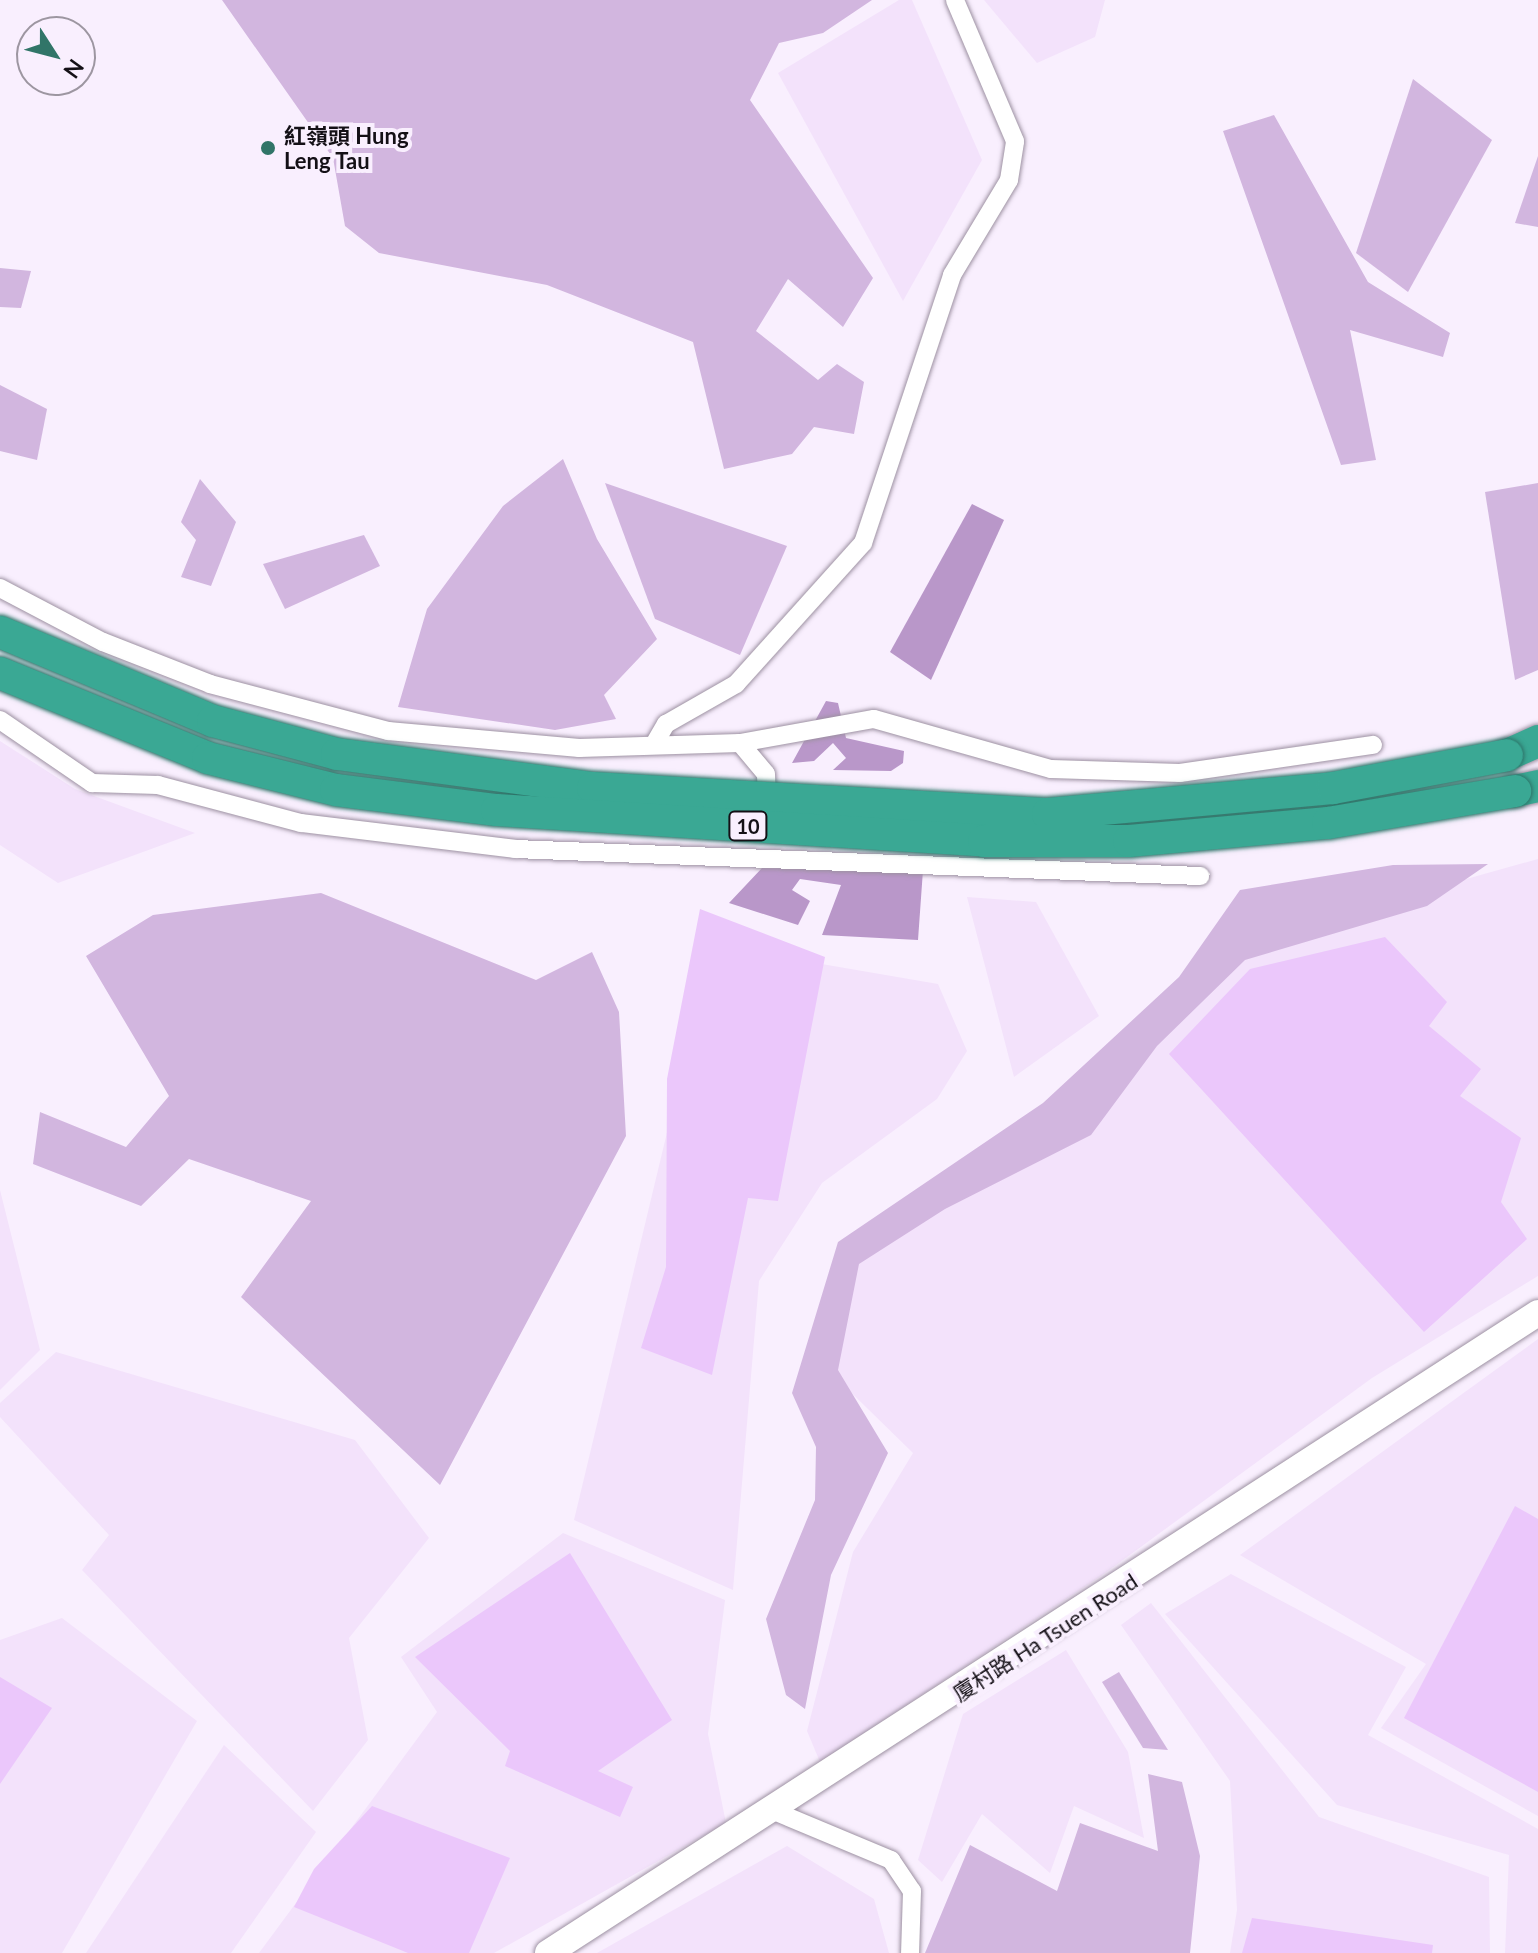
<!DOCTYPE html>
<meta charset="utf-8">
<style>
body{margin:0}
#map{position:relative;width:1538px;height:1953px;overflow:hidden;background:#f9effe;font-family:Lato,"Noto Sans SC",sans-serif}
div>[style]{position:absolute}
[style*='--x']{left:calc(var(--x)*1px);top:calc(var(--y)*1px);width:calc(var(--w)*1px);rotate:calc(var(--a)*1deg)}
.built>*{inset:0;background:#f3e2fb}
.green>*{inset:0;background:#d2b6df}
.water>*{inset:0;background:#b997c9}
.building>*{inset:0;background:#ebc7fb}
.roads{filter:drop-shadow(0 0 2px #9d91a2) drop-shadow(0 0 2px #9d91a2)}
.street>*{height:18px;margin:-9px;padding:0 9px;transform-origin:9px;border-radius:9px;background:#fff}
.secondary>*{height:26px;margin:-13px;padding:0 13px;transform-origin:13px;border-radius:13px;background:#fff}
.highway>*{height:32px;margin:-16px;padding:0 16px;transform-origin:16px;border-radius:16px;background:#3aa894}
.bridges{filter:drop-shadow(0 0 2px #2d7368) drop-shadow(0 0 2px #2d7368)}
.highway-bridge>*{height:32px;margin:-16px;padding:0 16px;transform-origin:16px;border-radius:16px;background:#3aa894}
.dots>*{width:22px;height:22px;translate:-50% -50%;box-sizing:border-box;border:4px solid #f9effe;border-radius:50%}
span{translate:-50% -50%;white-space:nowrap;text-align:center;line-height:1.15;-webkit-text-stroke:8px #f9effe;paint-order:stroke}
.shield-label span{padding:2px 6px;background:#f9effe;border:2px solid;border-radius:6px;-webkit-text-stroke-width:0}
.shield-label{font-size:20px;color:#141016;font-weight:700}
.poi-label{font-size:22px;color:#141016;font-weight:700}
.left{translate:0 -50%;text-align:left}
.street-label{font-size:22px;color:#141016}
.north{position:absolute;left:16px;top:16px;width:80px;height:80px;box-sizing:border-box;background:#f9effe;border:2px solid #9d96a1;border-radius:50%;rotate:126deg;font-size:22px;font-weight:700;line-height:32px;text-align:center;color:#141016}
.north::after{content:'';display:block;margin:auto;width:28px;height:36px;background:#317568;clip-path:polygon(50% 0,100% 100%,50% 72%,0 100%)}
</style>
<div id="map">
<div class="built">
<i style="clip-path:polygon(899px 0,912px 0,982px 160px,903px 301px,778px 73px)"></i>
<i style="clip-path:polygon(984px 0,1105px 0,1095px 37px,1037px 63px)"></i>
<i style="clip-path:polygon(0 741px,75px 789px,195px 833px,58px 883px,0 845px)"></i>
<i style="clip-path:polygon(1538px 859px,1538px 1276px,1372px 1378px,1101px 1576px,820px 1762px,807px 1731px,853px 1552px,913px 1453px,823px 1365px,859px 1243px,1031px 1123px,1249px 940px)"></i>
<i style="clip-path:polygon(967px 897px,1036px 902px,1099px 1016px,1014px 1077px)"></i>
<i style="clip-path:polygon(712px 945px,938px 984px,967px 1051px,937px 1099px,822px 1183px,759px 1281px,733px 1590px,574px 1520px)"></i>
<i style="clip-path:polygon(0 1190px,40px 1350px,0 1390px)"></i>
<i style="clip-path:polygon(1538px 1339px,1538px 1816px,1381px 1728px,1426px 1664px,1240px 1555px)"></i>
<i style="clip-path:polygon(56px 1352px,355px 1440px,429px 1538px,349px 1638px,368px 1740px,313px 1811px,82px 1570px,109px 1535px,0 1417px,0 1403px)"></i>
<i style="clip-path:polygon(563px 1533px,725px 1600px,708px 1734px,726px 1823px,494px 1953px,259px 1953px,437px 1712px,401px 1657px)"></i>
<i style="clip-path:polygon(1231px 1574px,1406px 1667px,1368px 1735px,1538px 1829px,1538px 1953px,1505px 1953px,1509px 1855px,1337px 1805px,1165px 1614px)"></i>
<i style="clip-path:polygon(1151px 1603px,1319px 1817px,1489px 1877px,1490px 1953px,1230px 1953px,1237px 1910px,1230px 1781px,1121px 1625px)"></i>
<i style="clip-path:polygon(62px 1618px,197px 1721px,62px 1953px,0 1953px,0 1640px)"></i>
<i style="clip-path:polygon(1066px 1650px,1128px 1752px,1144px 1838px,1074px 1806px,1050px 1873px,982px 1814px,942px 1882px,918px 1860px,963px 1714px)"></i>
<i style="clip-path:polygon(224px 1745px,316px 1832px,231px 1953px,86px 1953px)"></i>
<i style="clip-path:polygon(787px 1846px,874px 1899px,889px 1953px,597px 1953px)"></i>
</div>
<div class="green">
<i style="clip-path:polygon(222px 0,872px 0,823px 33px,779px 43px,750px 100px,873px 278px,843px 327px,788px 279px,756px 331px,818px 380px,837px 364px,864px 382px,854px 434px,814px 427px,792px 454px,724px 469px,693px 342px,547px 285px,379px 253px,345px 226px,333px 158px)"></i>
<i style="clip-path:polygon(1413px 79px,1492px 140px,1408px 292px,1356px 253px)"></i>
<i style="clip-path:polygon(1274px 115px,1368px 282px,1450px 333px,1443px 357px,1350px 330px,1376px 460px,1341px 465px,1223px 131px)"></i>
<i style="clip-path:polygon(1538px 156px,1538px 227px,1515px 223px)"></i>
<i style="clip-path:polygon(0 268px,31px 271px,21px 308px,0 307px)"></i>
<i style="clip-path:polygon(0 385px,47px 409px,37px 460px,0 451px)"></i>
<i style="clip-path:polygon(563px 459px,597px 539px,657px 639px,604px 695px,616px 719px,555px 730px,398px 707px,427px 609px,503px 506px)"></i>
<i style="clip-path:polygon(200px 479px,236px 522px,211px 586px,181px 577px,196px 540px,181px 522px)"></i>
<i style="clip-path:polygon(605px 483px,787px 546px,740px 655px,655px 619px)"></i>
<i style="clip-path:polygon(1538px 483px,1538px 670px,1515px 680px,1485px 492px)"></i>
<i style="clip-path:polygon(364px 535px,380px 566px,285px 609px,263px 564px)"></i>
<i style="clip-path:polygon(1488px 864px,1427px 906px,1245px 960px,1157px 1046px,1091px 1135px,945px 1209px,859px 1264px,838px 1370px,888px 1453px,831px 1575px,805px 1709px,786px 1695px,766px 1619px,815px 1500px,816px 1447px,792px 1393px,838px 1242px,1043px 1103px,1179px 977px,1240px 890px,1393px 865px)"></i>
<i style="clip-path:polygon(321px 893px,536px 980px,592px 952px,619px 1012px,626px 1136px,440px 1485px,241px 1297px,311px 1201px,189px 1159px,141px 1206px,33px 1164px,40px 1112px,126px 1147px,169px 1096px,86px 956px,153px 915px)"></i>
<i style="clip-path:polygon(1119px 1672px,1168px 1750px,1143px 1748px,1102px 1682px)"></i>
<i style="clip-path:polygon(1148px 1774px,1182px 1782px,1200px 1856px,1190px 1953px,925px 1953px,970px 1845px,1057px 1891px,1080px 1823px,1158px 1851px)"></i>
</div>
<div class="water">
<i style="clip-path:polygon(972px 504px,1004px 520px,931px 680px,890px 652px)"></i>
<i style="clip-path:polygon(826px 701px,838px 703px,846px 738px,904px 751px,903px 763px,891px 771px,833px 770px,846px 758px,833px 743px,814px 761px,792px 763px)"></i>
<i style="clip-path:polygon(762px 868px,923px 870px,918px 940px,822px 935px,841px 885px,800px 879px,792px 890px,810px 901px,798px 925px,729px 903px)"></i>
</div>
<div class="building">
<i style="clip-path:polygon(700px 909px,825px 957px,778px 1201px,748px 1198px,712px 1375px,641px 1348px,666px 1267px,667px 1079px)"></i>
<i style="clip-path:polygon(1385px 937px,1447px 1002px,1429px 1026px,1481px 1069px,1460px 1096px,1521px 1138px,1501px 1202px,1527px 1239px,1424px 1332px,1169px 1054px,1250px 969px)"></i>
<i style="clip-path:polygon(1515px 1506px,1538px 1519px,1538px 1792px,1404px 1718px)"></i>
<i style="clip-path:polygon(570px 1553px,672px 1720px,598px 1771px,633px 1787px,620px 1817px,505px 1766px,510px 1751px,415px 1657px)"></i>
<i style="clip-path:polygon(0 1677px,52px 1708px,0 1784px)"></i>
<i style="clip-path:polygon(372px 1806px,510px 1858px,469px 1953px,408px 1953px,294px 1907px,314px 1869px)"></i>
<i style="clip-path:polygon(1252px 1918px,1433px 1945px,1432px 1953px,1242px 1953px)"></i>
</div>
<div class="roads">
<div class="street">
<i style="--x:0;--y:588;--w:116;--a:27.7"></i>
<i style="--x:103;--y:642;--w:115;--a:21.4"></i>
<i style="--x:210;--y:684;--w:184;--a:14.8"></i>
<i style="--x:388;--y:731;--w:192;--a:5.1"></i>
<i style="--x:579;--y:748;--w:161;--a:-1.8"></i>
<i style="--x:740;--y:743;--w:136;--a:-10.2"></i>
<i style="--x:874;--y:719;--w:184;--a:15.8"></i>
<i style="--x:1051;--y:769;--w:129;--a:1.8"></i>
<i style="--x:1180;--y:773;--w:195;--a:-8.3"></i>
<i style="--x:0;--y:720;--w:112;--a:34.4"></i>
<i style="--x:92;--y:783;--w:66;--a:1.7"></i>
<i style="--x:158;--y:785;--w:148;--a:14.9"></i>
<i style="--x:301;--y:823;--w:216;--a:6.9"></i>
<i style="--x:515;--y:849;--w:686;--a:2.26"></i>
<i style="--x:656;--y:741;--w:20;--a:-60"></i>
<i style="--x:666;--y:724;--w:81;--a:-29.7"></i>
<i style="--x:736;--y:684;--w:190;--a:-48"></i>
<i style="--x:863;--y:543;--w:282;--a:-71.6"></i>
<i style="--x:952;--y:275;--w:111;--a:-59"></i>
<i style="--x:1009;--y:180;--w:39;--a:-81"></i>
<i style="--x:1015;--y:141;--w:153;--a:-113.1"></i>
<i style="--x:740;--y:743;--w:40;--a:50"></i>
<i style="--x:766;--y:774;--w:33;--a:88"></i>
<i style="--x:774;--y:1811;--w:127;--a:22.7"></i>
<i style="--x:891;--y:1860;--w:37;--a:56"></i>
<i style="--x:912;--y:1891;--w:62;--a:91.8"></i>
</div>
<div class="secondary">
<i style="--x:548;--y:1953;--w:1179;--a:-32.88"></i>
</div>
<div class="highway">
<i style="--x:1507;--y:755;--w:34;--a:-24"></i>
<i style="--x:1515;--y:791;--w:24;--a:-12"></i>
</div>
</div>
<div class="bridges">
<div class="highway-bridge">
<i style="--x:0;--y:632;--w:231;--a:22.7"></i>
<i style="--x:213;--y:721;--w:128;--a:14.9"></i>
<i style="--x:337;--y:754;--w:258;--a:7.6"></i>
<i style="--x:593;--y:788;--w:456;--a:3.3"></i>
<i style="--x:1048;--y:814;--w:286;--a:-5.2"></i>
<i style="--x:1333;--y:788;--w:177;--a:-10.7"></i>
<i style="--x:0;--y:673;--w:225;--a:22.2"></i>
<i style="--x:208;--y:758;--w:132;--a:14"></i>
<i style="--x:336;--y:790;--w:162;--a:7.1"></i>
<i style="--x:497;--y:810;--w:488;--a:3.6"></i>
<i style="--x:984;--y:841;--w:145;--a:0"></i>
<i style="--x:1129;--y:841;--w:200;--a:-5.2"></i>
<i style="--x:1328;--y:823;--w:190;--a:-9.7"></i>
</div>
</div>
<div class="dots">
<i style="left:268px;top:148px;background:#317568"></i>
</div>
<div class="shield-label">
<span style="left:748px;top:826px">10</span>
</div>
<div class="poi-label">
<span class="left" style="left:284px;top:148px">紅嶺頭 Hung<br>Leng Tau</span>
</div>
<div class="street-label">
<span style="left:1045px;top:1637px;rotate:-33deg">廈村路 Ha Tsuen Road</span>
</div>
<div class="north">N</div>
</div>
